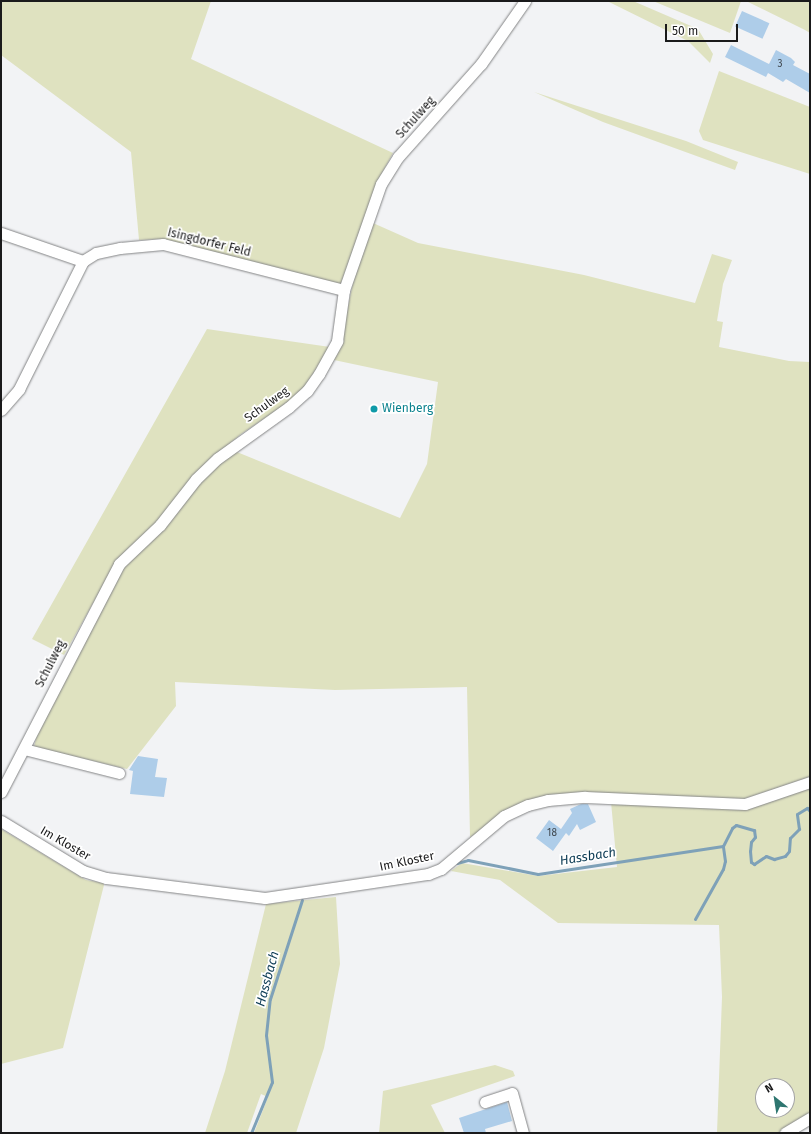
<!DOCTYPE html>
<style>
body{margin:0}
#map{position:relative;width:811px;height:1134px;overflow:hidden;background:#f2f3f5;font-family:"Fira Sans",sans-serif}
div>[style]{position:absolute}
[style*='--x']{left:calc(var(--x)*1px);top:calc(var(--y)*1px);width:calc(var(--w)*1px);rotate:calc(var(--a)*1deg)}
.green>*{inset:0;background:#dfe2c0}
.stream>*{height:3px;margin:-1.5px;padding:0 1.5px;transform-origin:1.5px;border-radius:1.5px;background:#7ea1b8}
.building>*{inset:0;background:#aecde9;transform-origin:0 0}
.roads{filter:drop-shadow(0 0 1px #838485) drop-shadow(0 0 1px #838485)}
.minor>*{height:11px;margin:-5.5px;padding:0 5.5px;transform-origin:5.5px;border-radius:5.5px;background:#fff}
.dots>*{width:11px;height:11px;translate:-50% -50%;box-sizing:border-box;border:2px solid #fff;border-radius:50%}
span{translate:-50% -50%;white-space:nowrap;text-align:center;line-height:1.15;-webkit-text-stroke:3.5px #fff;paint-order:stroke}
.number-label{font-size:10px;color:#3f474e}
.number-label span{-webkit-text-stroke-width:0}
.street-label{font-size:12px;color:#1a1a1b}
.culture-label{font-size:12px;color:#0d838f}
.left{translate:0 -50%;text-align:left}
.water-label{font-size:13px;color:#0c3b54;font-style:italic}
.frame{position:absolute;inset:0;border:2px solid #1a1a1b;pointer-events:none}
.north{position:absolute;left:755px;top:1078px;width:40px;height:40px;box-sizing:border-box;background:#fff;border:1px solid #a3a3a4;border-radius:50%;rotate:330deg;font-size:11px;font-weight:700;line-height:16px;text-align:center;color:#1a1a1b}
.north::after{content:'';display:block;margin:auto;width:14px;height:18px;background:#2e7670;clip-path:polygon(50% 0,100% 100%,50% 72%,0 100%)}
.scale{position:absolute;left:665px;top:24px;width:73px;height:18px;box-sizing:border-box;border:2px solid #1a1a1b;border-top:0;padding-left:5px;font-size:12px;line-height:14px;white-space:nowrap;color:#1a1a1b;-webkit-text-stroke:3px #fff;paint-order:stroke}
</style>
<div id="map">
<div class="green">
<i style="clip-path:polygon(1px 1px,211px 1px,191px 59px,393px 153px,377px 182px,340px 286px,161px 239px,139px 240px,131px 152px,1px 55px)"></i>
<i style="clip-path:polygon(607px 1px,633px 1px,698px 29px,713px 54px,710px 63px,688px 41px)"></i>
<i style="clip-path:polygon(653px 1px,741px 1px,730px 33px)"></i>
<i style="clip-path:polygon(746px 1px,810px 1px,810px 33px,805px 30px)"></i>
<i style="clip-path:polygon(719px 71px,810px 107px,810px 174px,703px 140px,699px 131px)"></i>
<i style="clip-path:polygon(534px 92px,686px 141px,738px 162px,735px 170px,603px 122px)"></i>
<i style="clip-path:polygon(373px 223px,418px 243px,584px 275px,695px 303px,712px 254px,732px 260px,723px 284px,717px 321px,723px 322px,719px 347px,789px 361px,810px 362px,810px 777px,744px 799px,548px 796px,470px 837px,467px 687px,335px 690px,175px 682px,176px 706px,127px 769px,34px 747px,40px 722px,122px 566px,199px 481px,232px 450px,400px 518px,427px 464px,438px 382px,334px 360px,342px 335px,356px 269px)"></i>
<i style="clip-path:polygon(207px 329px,330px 347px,304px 388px,286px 404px,241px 434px,206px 464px,154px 526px,116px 562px,64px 655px,32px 639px)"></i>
<i style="clip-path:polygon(evenodd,810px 786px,810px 1114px,778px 1133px,717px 1133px,722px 997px,719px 925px,558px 923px,500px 880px,451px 871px,462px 863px,538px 876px,617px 867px,611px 802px,746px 807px,810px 786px,763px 1086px,787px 1086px,787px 1110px,763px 1110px,763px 1086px)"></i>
<i style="clip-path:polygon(1px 829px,86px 880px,104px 883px,104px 885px,63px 1048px,1px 1064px)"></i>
<i style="clip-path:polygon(336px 897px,340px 964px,324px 1048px,296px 1133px,254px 1133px,268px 1097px,261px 1094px,247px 1133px,205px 1133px,225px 1071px,266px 904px)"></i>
<i style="clip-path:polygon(495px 1065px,513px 1071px,515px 1076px,431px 1105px,445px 1133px,379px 1133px,383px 1091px)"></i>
</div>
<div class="stream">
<i style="--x:457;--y:863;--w:11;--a:-15"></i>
<i style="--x:468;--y:860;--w:71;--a:11.3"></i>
<i style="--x:538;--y:874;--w:187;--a:-8.6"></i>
<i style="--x:695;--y:919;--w:57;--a:-60.8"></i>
<i style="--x:723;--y:869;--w:8;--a:-76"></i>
<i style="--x:725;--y:861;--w:15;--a:-98"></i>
<i style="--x:723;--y:846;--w:20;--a:-63"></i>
<i style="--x:732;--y:828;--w:5;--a:-37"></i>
<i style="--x:736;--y:825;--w:19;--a:16"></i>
<i style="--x:754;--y:830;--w:7;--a:82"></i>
<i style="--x:755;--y:837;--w:6;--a:129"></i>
<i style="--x:751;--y:842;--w:9;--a:96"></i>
<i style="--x:750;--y:851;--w:11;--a:85"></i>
<i style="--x:751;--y:862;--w:4;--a:34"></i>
<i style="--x:754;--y:864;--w:14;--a:-34"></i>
<i style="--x:766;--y:856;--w:9;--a:21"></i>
<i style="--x:774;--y:859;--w:11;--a:-15"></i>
<i style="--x:785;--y:856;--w:6;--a:-51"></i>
<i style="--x:789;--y:851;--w:13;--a:-86"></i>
<i style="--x:790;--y:838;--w:13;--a:-45"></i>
<i style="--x:799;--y:829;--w:15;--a:-98"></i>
<i style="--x:797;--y:814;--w:12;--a:-31"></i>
<i style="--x:807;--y:808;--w:4;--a:45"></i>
<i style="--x:251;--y:1133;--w:55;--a:-67.6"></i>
<i style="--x:272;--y:1082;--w:47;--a:-97.3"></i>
<i style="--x:266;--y:1035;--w:36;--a:-84"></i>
<i style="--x:270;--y:999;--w:104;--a:-72.1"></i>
</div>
<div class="building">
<i style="left:742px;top:11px;width:30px;height:17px;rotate:24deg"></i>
<i style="clip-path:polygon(731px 45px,769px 64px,776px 50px,791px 58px,795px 62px,793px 65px,810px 74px,810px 93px,786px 79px,783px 82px,768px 73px,766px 77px,725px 57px)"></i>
<i style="clip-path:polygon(138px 756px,158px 759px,155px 777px,167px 778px,164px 797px,130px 794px,133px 771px,129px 770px)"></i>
<i style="clip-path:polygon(581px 804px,588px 804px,596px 822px,580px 830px,577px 824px,569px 836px,566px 833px,553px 851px,536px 838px,549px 820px,561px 829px,572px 813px,570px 809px)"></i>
<i style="clip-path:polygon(507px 1102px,512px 1121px,485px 1129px,486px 1133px,464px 1133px,459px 1118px)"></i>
</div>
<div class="roads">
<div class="minor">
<i style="--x:1;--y:233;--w:87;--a:18.9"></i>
<i style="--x:83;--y:261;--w:15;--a:-32"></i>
<i style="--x:96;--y:253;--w:25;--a:-12"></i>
<i style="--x:120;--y:248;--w:43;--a:-5.3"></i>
<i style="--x:163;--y:244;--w:187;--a:14.3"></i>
<i style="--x:1;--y:410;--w:28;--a:-49"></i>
<i style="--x:19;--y:389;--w:143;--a:-63.4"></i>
<i style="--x:24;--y:749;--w:98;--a:14.2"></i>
<i style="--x:1;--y:792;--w:257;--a:-62.6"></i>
<i style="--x:119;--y:564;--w:57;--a:-43.6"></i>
<i style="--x:160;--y:525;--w:58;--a:-52"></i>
<i style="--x:196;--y:479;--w:30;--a:-44"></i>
<i style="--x:218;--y:458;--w:87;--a:-35.7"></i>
<i style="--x:289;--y:407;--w:24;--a:-42"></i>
<i style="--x:307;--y:391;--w:21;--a:-55"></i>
<i style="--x:319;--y:374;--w:38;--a:-61"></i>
<i style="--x:337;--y:341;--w:51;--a:-82.2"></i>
<i style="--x:344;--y:290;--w:112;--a:-70.8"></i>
<i style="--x:381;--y:184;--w:32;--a:-58"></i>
<i style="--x:398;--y:157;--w:125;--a:-48.3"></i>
<i style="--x:481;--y:64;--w:77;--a:-55.1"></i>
<i style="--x:1;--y:821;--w:96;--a:31.4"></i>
<i style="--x:83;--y:871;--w:24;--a:17"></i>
<i style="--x:106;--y:878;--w:160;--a:7.2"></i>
<i style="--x:265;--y:898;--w:165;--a:-8.4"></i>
<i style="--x:428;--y:874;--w:14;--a:-21"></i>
<i style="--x:441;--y:869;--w:82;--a:-40.1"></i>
<i style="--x:504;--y:816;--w:26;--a:-25"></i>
<i style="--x:528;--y:805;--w:21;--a:-14"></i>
<i style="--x:548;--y:800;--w:37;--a:-5"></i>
<i style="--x:585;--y:797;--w:160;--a:2.5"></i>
<i style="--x:745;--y:804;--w:69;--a:-18.7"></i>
<i style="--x:485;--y:1102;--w:28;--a:-18"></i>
<i style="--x:512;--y:1093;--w:41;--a:74.6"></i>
<i style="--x:785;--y:1133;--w:29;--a:-31"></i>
</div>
</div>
<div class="dots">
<i style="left:374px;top:409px;background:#0f9aa8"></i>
</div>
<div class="number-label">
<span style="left:780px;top:65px">3</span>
<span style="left:552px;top:834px">18</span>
</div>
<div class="street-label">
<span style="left:416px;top:118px;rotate:-48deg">Schulweg</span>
<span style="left:209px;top:243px;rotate:14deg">Isingdorfer Feld</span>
<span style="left:267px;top:405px;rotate:-36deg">Schulweg</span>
<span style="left:51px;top:664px;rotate:-63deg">Schulweg</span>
<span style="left:65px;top:844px;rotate:30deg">Im Kloster</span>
<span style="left:407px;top:862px;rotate:-12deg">Im Kloster</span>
</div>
<div class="culture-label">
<span class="left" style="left:382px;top:409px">Wienberg</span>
</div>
<div class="water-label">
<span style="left:588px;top:857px;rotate:-9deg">Hassbach</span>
<span style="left:268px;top:979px;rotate:-75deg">Hassbach</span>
</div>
<div class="frame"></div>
<div class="north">N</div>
<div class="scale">50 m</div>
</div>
